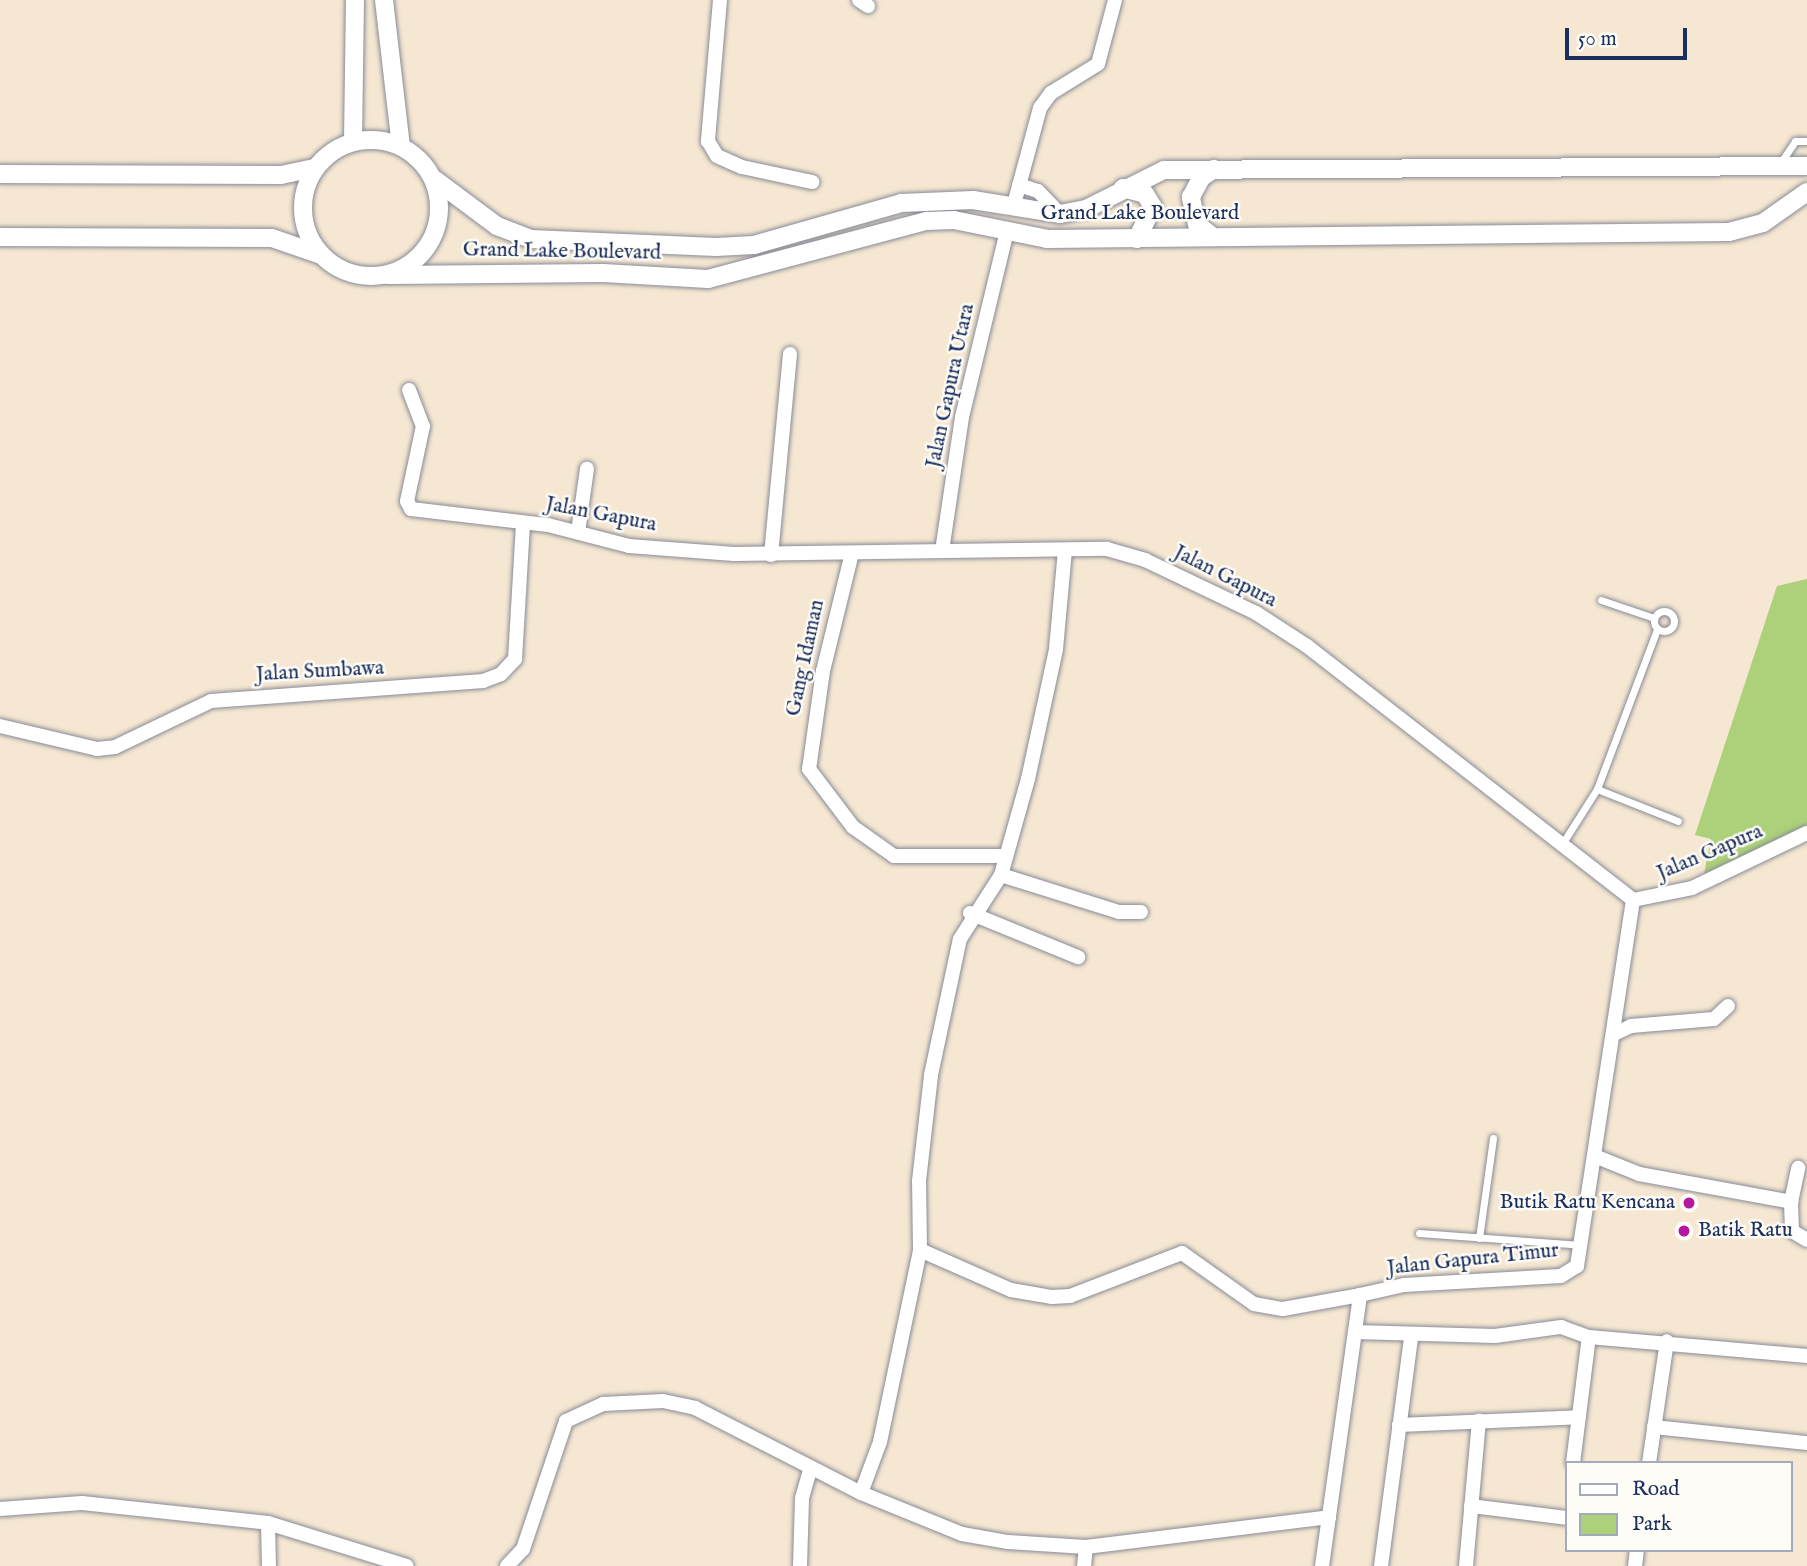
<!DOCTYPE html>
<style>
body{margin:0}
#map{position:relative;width:1807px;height:1566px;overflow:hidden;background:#f5e7d1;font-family:"IM FELL English",serif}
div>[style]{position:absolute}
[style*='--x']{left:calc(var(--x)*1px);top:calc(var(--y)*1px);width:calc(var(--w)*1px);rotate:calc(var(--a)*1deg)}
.green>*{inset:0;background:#add07a}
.roads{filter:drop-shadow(0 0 2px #888b98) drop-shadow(0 0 2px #888b98)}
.service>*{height:7px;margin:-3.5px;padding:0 3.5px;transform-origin:3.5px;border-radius:3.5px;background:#fff}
.service>.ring{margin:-3.5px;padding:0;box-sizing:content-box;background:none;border:7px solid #fff;border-radius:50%}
.minor>*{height:14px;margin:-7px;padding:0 7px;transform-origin:7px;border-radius:7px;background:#fff}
.tertiary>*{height:18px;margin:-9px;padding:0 9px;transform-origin:9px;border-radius:9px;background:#fff}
.tertiary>.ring{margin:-9px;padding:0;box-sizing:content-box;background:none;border:18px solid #fff;border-radius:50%}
.dots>*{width:19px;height:19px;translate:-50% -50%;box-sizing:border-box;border:4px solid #fdfcf7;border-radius:50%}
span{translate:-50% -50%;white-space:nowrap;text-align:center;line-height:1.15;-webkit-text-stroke:5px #fdfcf7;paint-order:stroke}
.street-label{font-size:21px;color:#1b2f5e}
.poi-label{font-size:21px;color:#1b2f5e}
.right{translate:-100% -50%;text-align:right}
.left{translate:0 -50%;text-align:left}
.legend{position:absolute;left:1565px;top:1461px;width:228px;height:91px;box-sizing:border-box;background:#fdfcf7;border:2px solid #a3aaba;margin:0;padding:9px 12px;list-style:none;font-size:21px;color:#1b2f5e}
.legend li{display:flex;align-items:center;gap:14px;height:35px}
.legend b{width:35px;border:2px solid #a3aaba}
.scale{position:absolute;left:1565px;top:28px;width:122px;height:32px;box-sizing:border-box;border:4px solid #1b2f5e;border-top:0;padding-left:9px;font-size:21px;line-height:24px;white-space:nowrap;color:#1b2f5e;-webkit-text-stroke:5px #fdfcf7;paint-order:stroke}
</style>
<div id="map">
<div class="green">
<i style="clip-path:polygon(1807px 579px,1807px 825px,1704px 874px,1711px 839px,1695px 835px,1777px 586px)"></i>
</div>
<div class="roads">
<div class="service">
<i style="--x:1779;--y:165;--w:29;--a:-56"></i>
<i style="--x:1795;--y:141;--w:12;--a:0"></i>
<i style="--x:1601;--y:600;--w:56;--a:18.8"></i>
<i class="ring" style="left:1654px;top:611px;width:13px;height:13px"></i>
<i style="--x:1597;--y:789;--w:87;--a:21.6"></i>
<i style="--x:1564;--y:841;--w:62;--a:-57.6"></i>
<i style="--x:1597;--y:789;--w:171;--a:-69.4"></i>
<i style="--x:1419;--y:1233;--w:162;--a:4.2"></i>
<i style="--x:1479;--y:1238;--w:101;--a:-82"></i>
</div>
<div class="minor">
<i style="--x:720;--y:0;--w:142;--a:94.9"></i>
<i style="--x:708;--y:141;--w:17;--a:59"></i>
<i style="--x:717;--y:156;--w:27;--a:24"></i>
<i style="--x:742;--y:167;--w:72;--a:12.1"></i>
<i style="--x:859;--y:0;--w:11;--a:34"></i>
<i style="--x:1019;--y:185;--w:20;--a:18"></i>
<i style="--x:1038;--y:191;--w:32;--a:46"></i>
<i style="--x:1013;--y:208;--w:104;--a:-74.9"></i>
<i style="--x:1040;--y:108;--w:19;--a:-54"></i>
<i style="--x:1051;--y:93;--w:55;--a:-31.7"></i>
<i style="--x:1098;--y:64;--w:66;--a:-75.1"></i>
<i style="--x:409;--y:390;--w:39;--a:69"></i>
<i style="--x:423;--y:426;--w:77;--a:102"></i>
<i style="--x:407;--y:501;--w:9;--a:63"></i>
<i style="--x:411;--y:509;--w:138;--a:6.7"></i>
<i style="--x:548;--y:525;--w:84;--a:14.5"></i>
<i style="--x:629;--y:546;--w:105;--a:4.4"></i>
<i style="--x:734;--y:554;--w:373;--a:-0.8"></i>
<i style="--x:1107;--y:549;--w:40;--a:16"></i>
<i style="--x:1145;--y:560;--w:123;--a:25.5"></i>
<i style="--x:1256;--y:613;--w:61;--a:32.9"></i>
<i style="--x:1307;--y:646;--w:413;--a:37.9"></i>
<i style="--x:1633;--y:900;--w:60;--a:-11.5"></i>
<i style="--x:1692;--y:888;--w:127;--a:-25.6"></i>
<i style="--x:578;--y:532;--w:64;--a:-81.9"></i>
<i style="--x:942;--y:551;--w:135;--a:-81.5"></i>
<i style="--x:962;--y:417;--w:191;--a:-76.4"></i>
<i style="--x:771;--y:555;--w:202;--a:-84.6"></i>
<i style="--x:851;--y:557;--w:117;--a:103.8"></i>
<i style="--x:823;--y:671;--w:99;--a:98.1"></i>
<i style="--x:809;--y:769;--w:73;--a:52.8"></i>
<i style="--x:853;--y:827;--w:50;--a:35.3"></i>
<i style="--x:894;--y:856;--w:112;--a:0"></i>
<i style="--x:0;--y:726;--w:100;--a:13.3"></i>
<i style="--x:97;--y:749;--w:18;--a:-6"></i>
<i style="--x:115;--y:747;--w:106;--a:-25.6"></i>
<i style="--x:211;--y:701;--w:273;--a:-4.2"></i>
<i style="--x:483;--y:681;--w:19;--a:-21"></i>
<i style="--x:501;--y:674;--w:21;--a:-47"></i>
<i style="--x:515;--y:659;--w:133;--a:-86.6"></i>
<i style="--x:1001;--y:875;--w:124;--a:17.4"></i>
<i style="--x:1119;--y:912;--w:22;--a:0"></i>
<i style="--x:970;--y:913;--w:117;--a:22.2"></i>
<i style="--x:1614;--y:1034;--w:19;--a:-25"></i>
<i style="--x:1631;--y:1026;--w:83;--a:-4.8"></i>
<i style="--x:1714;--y:1019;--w:19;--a:-43"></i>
<i style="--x:1597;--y:1157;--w:45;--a:22"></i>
<i style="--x:1639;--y:1174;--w:155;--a:10.4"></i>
<i style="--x:1791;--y:1202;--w:29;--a:88"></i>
<i style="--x:1792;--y:1231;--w:17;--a:31"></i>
<i style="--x:1791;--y:1202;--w:35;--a:-78"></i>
<i style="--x:920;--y:1250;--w:99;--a:23.7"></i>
<i style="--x:1011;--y:1290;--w:42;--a:9.7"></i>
<i style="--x:1052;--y:1297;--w:18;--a:-3"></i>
<i style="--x:1070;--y:1296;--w:120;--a:-21"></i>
<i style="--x:1182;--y:1253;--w:88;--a:35.3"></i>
<i style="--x:1254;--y:1304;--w:29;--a:10"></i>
<i style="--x:1283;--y:1309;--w:78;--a:-10.3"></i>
<i style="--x:1355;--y:1332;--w:140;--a:1.6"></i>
<i style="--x:1495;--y:1336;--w:67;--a:-7.8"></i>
<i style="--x:1561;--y:1327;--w:30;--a:20"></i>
<i style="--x:1589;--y:1337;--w:219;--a:5"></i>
<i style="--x:1399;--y:1425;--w:180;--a:-2.5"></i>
<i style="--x:1654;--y:1427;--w:154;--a:6"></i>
<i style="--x:1573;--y:1463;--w:127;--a:-82.8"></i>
<i style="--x:1649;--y:1463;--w:123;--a:-81.6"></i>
<i style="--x:861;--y:1493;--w:54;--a:-69.6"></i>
<i style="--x:880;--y:1442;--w:196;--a:-78.2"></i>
<i style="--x:920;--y:1250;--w:69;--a:-90.8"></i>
<i style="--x:919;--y:1181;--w:107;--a:-83.5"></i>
<i style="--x:931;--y:1075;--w:139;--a:-78"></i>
<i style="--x:960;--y:939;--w:76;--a:-57.4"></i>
<i style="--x:1001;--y:875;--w:100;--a:-74.3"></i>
<i style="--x:1028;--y:779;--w:133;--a:-77.8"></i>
<i style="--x:1056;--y:649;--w:99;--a:-84.8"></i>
<i style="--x:1471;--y:1506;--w:97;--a:7.1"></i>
<i style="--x:0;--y:1509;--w:82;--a:-4.2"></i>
<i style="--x:82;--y:1503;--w:187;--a:6.1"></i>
<i style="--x:268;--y:1523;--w:145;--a:17.2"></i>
<i style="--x:268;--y:1523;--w:43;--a:88.7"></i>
<i style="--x:507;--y:1566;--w:23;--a:-47"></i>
<i style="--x:523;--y:1549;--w:135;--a:-71.4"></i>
<i style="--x:566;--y:1421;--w:41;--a:-24.7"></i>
<i style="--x:603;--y:1404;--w:60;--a:-2.9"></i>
<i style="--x:663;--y:1401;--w:33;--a:12"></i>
<i style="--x:695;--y:1408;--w:186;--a:27.1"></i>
<i style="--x:861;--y:1493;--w:109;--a:22.1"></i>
<i style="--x:962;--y:1534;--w:47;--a:9.9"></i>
<i style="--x:1008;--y:1542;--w:78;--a:3.7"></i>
<i style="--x:1086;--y:1547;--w:245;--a:-7"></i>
<i style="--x:800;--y:1566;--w:68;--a:-88.3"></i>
<i style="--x:802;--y:1498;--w:29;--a:-74"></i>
<i style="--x:1084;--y:1566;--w:19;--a:-84"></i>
<i style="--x:1322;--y:1566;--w:274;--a:-82"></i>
<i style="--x:1360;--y:1295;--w:45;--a:-12.8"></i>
<i style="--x:1404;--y:1285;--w:157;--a:-3.3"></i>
<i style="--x:1561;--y:1276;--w:19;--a:-32"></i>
<i style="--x:1577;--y:1266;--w:370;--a:-81.3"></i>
<i style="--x:1381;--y:1566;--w:231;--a:-82.5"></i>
<i style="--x:1466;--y:1566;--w:146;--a:-84.9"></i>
<i style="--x:1635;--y:1566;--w:16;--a:-83"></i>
</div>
<div class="tertiary">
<i style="--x:384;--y:0;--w:147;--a:83.4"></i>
<i class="ring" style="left:303px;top:140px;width:118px;height:118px"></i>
<i style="--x:353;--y:141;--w:141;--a:-89.2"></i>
<i style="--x:0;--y:174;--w:281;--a:0.2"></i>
<i style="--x:281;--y:175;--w:34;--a:-12"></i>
<i style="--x:434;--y:179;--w:79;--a:36.7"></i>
<i style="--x:497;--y:226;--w:36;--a:21"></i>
<i style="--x:531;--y:239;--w:185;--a:2.5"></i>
<i style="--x:716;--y:247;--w:38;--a:-3"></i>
<i style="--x:754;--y:245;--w:153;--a:-15.9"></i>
<i style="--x:901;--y:203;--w:72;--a:-2.4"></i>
<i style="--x:973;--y:200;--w:88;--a:9.1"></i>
<i style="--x:1060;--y:214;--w:26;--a:-11"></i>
<i style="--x:1086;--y:209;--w:87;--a:-26.6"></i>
<i style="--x:1164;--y:170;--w:643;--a:-0.36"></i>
<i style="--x:1123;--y:188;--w:23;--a:15"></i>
<i style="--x:1145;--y:194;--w:15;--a:58"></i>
<i style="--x:1153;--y:207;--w:36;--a:117"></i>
<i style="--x:0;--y:237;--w:272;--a:0.2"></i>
<i style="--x:272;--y:238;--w:49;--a:19.2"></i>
<i style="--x:1213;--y:237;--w:21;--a:-141"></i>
<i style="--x:1197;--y:224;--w:28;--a:-103"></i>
<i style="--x:1191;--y:197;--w:21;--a:-62"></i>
<i style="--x:1201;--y:178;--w:16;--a:-35"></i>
<i style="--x:388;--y:275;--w:215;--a:-0.5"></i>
<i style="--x:603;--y:273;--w:105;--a:3.3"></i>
<i style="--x:708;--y:279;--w:226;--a:-14.9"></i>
<i style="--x:926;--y:221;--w:28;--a:-2"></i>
<i style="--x:954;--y:220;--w:95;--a:11.5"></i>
<i style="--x:1047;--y:239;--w:682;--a:-0.59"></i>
<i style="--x:1729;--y:232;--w:35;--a:-15"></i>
<i style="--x:1763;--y:223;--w:54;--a:-35.2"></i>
</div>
</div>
<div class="dots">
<i style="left:1689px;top:1203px;background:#b5179e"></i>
<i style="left:1684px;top:1231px;background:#b5179e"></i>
</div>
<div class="street-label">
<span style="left:1140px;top:214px">Grand Lake Boulevard</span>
<span style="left:562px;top:252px;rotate:1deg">Grand Lake Boulevard</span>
<span style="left:951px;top:386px;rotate:-78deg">Jalan Gapura Utara</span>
<span style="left:601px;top:515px;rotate:11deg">Jalan Gapura</span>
<span style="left:1225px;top:577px;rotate:27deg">Jalan Gapura</span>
<span style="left:806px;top:658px;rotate:-78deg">Gang Idaman</span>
<span style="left:320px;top:672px;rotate:-3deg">Jalan Sumbawa</span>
<span style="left:1710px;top:853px;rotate:-23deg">Jalan Gapura</span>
<span style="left:1473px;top:1260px;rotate:-6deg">Jalan Gapura Timur</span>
</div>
<div class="poi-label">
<span class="right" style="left:1675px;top:1203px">Butik Ratu Kencana</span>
<span class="left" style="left:1698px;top:1231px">Batik Ratu</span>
</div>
<ul class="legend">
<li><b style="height:9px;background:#fff"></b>Road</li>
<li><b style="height:19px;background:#add07a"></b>Park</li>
</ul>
<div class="scale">50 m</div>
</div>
